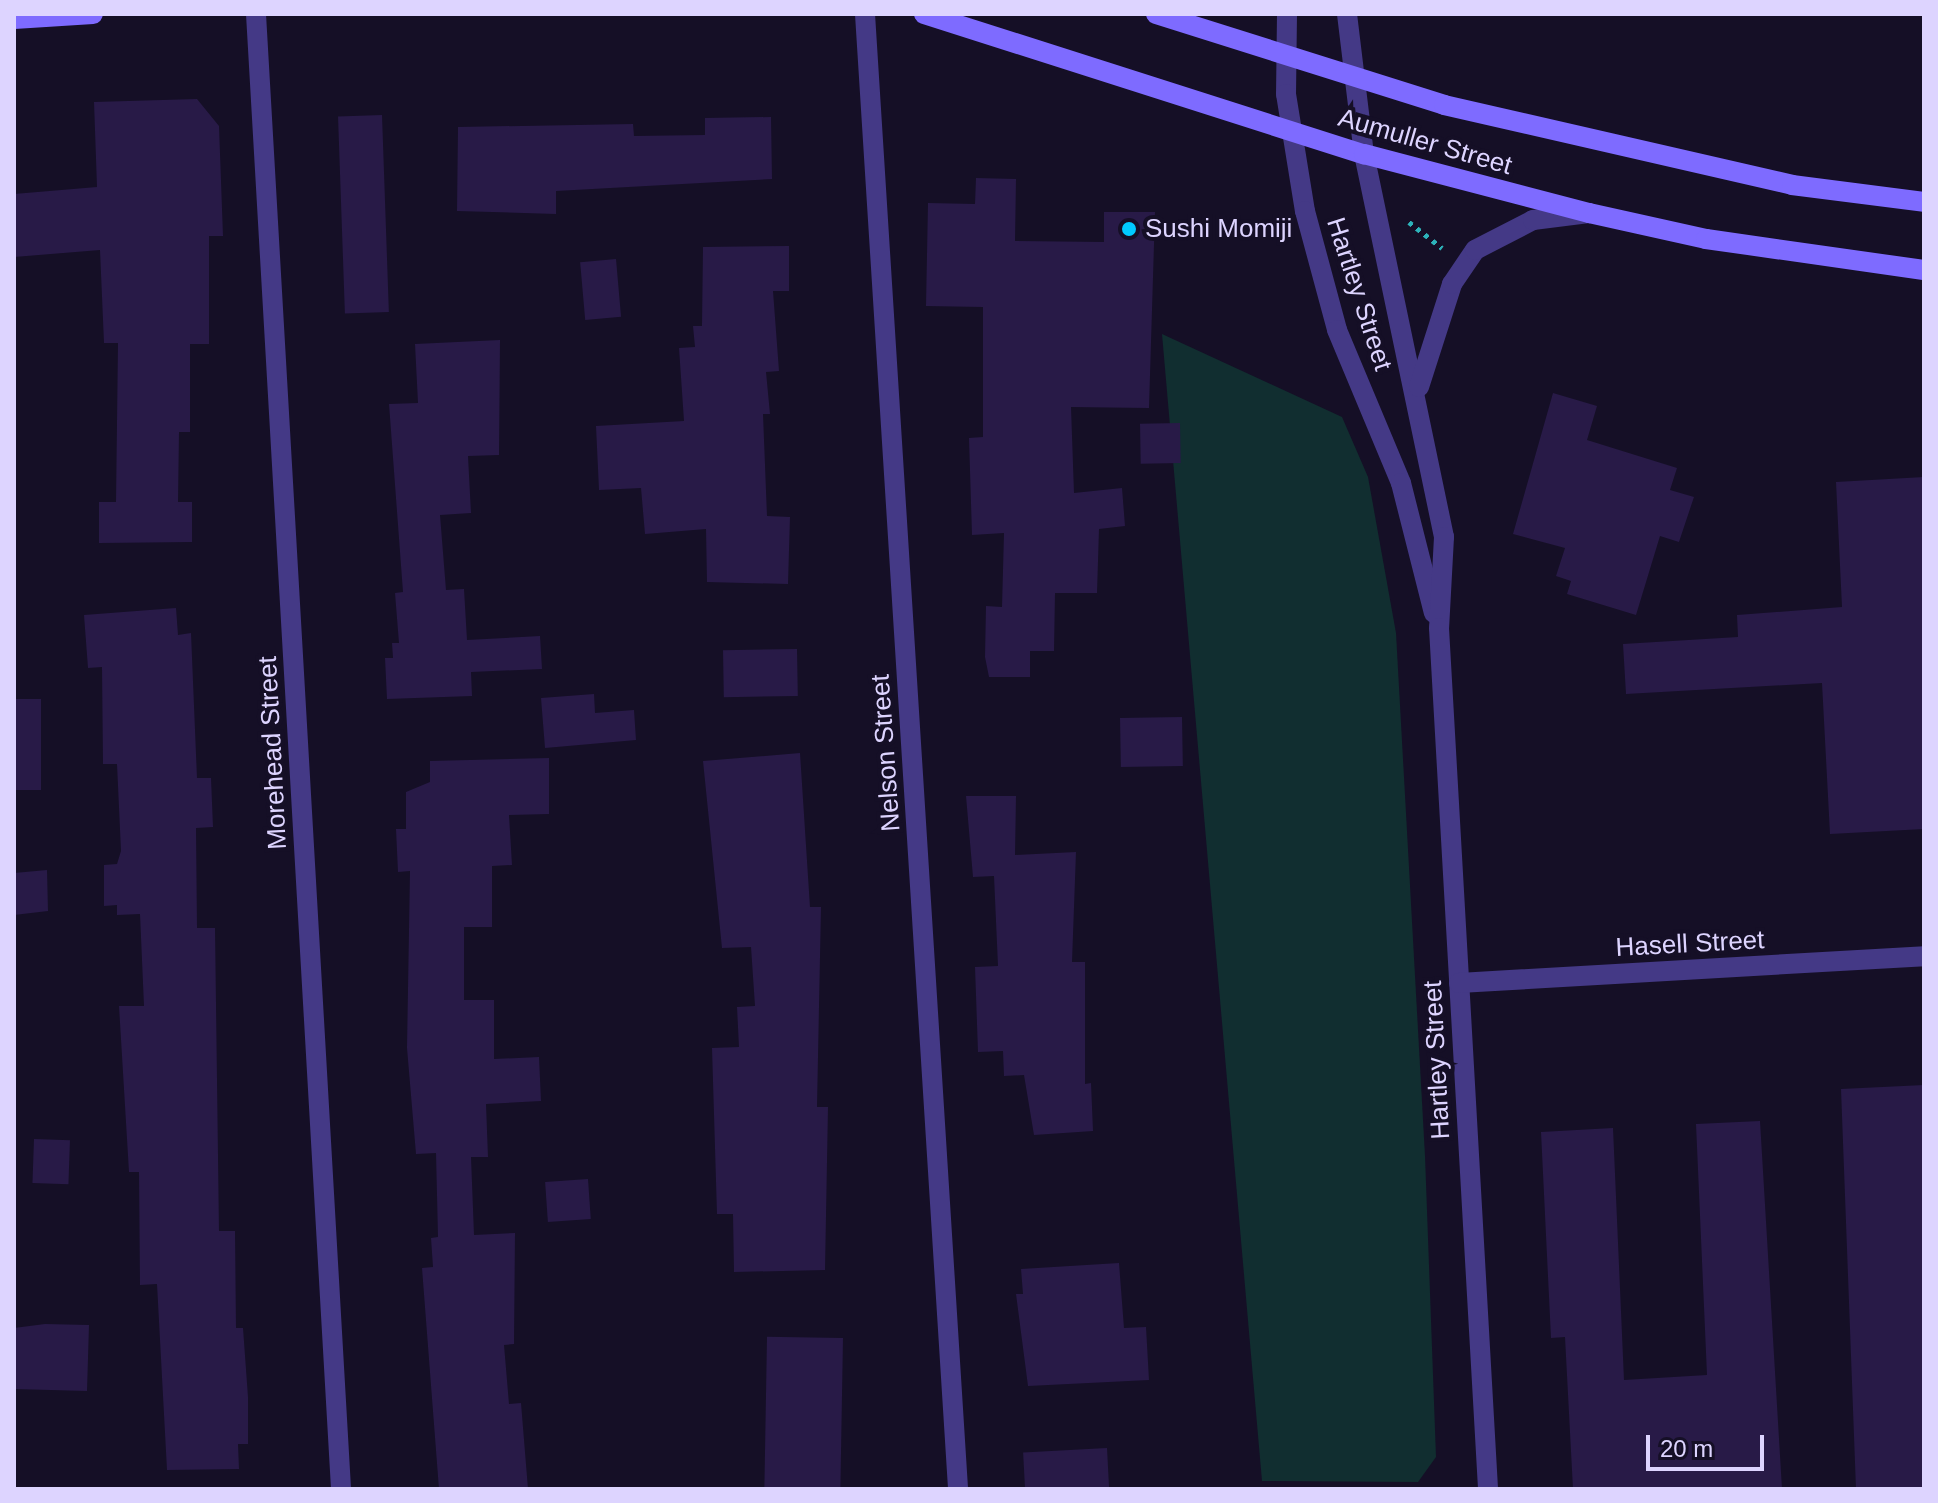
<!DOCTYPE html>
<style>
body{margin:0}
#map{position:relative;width:1938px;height:1503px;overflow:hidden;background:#150f26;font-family:Arial,sans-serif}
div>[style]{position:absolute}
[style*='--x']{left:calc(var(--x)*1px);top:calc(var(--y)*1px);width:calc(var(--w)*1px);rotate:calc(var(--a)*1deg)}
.green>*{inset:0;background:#112e30}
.building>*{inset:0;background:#281a47;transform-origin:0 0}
.path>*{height:5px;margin-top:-2.5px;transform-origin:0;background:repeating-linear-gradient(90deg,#2db3ba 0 4px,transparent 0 10px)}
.street>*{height:20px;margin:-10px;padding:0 10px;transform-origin:10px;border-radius:10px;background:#443986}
.secondary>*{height:20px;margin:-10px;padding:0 10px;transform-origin:10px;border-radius:10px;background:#7e6bff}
.dots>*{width:22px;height:22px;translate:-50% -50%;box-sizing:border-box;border:4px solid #150f26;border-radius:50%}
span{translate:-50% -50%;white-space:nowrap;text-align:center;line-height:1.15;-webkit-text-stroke:8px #150f26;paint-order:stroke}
.street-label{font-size:26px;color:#ddd4ff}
.poi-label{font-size:26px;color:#ddd4ff}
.left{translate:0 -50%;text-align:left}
.frame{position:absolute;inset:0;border:16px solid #ddd4ff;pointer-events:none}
.scale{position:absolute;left:1646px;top:1435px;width:118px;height:36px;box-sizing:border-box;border:4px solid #ddd4ff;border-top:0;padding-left:10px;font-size:24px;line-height:28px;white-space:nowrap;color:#ddd4ff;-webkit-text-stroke:6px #150f26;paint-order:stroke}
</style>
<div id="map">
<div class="green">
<i style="clip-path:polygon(1162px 334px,1342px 417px,1368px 477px,1396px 633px,1425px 1156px,1436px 1457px,1418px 1482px,1262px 1481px)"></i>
</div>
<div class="building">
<i style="clip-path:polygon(197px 99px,219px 126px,223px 236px,209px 236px,209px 344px,190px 344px,190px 432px,179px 432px,178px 502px,192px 502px,192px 542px,99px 543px,99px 502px,116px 502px,118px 343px,104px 343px,100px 250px,14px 257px,14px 194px,97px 187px,94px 102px)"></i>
<i style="left:382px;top:115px;width:197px;height:44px;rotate:88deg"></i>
<i style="clip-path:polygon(771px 117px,772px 179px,556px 191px,556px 214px,457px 211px,458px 127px,633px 124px,634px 136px,705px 135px,705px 118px)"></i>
<i style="clip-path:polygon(976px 178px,1016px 179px,1015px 241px,1104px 242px,1104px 212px,1155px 212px,1149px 408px,1071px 407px,1074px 493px,1122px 488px,1125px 526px,1099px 529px,1097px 593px,1055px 593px,1054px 651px,1030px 651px,1030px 677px,989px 677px,985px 657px,986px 606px,1002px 607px,1004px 533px,972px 535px,969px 438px,983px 437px,983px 307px,926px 306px,928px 203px,975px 204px)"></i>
<i style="clip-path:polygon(789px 246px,789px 291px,773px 291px,779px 371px,766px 372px,770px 414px,763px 414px,767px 516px,790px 517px,788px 584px,707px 582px,706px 529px,645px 534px,641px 488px,599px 490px,596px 426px,684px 421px,679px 348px,695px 347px,693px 326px,702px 326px,703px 247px)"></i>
<i style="left:616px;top:259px;width:58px;height:36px;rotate:85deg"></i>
<i style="clip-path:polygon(500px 340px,499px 455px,468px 456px,471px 513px,440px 515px,446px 590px,464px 589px,467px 640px,540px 636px,542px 669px,471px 672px,472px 696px,387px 699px,385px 658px,393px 658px,392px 643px,399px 643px,395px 593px,403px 592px,389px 404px,418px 403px,415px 344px)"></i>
<i style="clip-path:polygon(1553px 393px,1597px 406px,1587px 440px,1677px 468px,1670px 490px,1694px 497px,1679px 542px,1660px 536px,1636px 615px,1567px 594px,1571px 581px,1556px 576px,1565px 548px,1513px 534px)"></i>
<i style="left:1180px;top:423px;width:40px;height:40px;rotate:89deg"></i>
<i style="clip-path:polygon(1924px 477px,1924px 829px,1830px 834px,1822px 683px,1626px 694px,1623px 644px,1738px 637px,1737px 615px,1842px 607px,1836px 482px)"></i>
<i style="clip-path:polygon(176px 608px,178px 635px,191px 633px,197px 778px,211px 778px,213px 827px,196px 828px,197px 928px,215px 928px,219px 1231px,235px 1231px,236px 1328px,243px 1328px,248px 1397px,248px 1444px,238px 1444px,239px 1469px,167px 1470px,157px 1284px,140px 1285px,139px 1172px,129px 1172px,119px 1006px,144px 1006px,140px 914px,117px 915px,117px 905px,104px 906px,104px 865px,117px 864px,121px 851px,117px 764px,103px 764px,102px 667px,88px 668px,84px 615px)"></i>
<i style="left:797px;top:649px;width:47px;height:74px;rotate:89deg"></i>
<i style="clip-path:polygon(594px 694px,595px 713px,634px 710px,636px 740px,545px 748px,541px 698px)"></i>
<i style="left:14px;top:699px;width:27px;height:91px"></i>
<i style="left:1182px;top:717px;width:49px;height:62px;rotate:89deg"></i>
<i style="clip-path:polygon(800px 753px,810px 907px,821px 907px,817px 1107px,828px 1107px,825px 1270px,734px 1272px,733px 1214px,717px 1214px,712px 1048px,739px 1047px,737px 1007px,755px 1006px,751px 947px,722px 948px,703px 761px)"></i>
<i style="clip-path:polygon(549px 758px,549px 814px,509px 815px,512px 865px,492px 866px,492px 927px,464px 927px,464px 1000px,494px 1000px,494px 1059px,539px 1057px,541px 1101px,486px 1104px,488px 1157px,471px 1157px,474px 1235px,515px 1233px,514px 1344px,504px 1345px,509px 1404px,521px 1403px,528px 1489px,439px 1489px,422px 1268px,433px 1267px,431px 1238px,438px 1237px,436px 1153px,416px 1154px,407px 1048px,410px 871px,398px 872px,396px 829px,406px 829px,406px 792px,430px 782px,430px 761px)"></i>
<i style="clip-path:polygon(966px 796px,1016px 796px,1015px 855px,1076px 852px,1072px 962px,1085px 962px,1085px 1084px,1091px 1083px,1093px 1131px,1034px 1135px,1024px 1075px,1004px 1076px,1003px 1051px,978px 1052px,975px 967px,998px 966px,994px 876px,973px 877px)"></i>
<i style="clip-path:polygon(47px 870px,48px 911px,14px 915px,14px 873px)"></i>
<i style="clip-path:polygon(1924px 1085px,1924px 1489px,1856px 1489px,1841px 1089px)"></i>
<i style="clip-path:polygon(1760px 1121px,1782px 1489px,1573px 1489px,1565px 1337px,1551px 1338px,1541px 1132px,1613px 1128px,1624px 1380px,1707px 1375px,1696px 1124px)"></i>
<i style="left:34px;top:1139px;width:36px;height:44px;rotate:2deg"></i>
<i style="left:588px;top:1179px;width:40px;height:43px;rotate:86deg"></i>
<i style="clip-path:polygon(1119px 1263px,1124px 1328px,1146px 1327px,1149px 1380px,1028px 1386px,1016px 1294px,1023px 1294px,1021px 1269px)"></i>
<i style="clip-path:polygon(45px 1324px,89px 1325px,87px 1391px,14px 1389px,14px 1328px)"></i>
<i style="left:843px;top:1338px;width:151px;height:76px;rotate:91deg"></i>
<i style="left:1107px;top:1448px;width:41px;height:84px;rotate:87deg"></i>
</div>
<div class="path">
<i style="--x:1409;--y:222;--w:42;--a:38.2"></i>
</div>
<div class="street">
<i style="--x:256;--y:14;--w:1477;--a:86.7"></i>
<i style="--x:865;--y:14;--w:1478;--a:86.39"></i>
<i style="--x:1287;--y:14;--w:80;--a:90.7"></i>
<i style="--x:1286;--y:94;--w:119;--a:80.8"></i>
<i style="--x:1305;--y:211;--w:123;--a:74.9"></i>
<i style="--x:1337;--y:330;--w:166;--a:67.3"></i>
<i style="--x:1401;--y:483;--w:134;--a:75.8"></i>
<i style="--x:1347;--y:14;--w:141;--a:83.1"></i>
<i style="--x:1364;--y:154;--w:391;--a:78.2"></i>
<i style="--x:1444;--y:537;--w:91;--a:93.1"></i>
<i style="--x:1439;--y:628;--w:862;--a:86.74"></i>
<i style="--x:1419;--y:387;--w:108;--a:-72.2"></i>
<i style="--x:1452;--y:284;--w:41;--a:-55.9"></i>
<i style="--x:1475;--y:250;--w:65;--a:-27.3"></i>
<i style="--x:1533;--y:220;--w:56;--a:-7.1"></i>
<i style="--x:1459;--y:983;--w:466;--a:-3.3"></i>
</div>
<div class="secondary">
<i style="--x:924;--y:14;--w:462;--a:17.7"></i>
<i style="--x:1364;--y:154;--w:233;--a:14.7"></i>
<i style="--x:1589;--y:213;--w:120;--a:12.5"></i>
<i style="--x:1706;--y:239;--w:220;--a:8.1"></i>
<i style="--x:1156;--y:14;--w:302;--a:17.5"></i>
<i style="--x:1444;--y:105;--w:357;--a:12.9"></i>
<i style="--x:1792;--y:185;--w:133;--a:7.3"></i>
<i style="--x:14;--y:19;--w:79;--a:-3.6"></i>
</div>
<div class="dots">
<i style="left:1129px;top:229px;background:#00caff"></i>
</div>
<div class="street-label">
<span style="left:1425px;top:142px;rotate:16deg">Aumuller Street</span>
<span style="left:1359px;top:294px;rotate:72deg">Hartley Street</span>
<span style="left:273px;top:753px;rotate:-93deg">Morehead Street</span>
<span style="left:886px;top:753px;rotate:-94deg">Nelson Street</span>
<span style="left:1690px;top:944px;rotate:-3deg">Hasell Street</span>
<span style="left:1437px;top:1060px;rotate:-93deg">Hartley Street</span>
</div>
<div class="poi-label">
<span class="left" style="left:1145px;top:229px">Sushi Momiji</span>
</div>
<div class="frame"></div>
<div class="scale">20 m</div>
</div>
